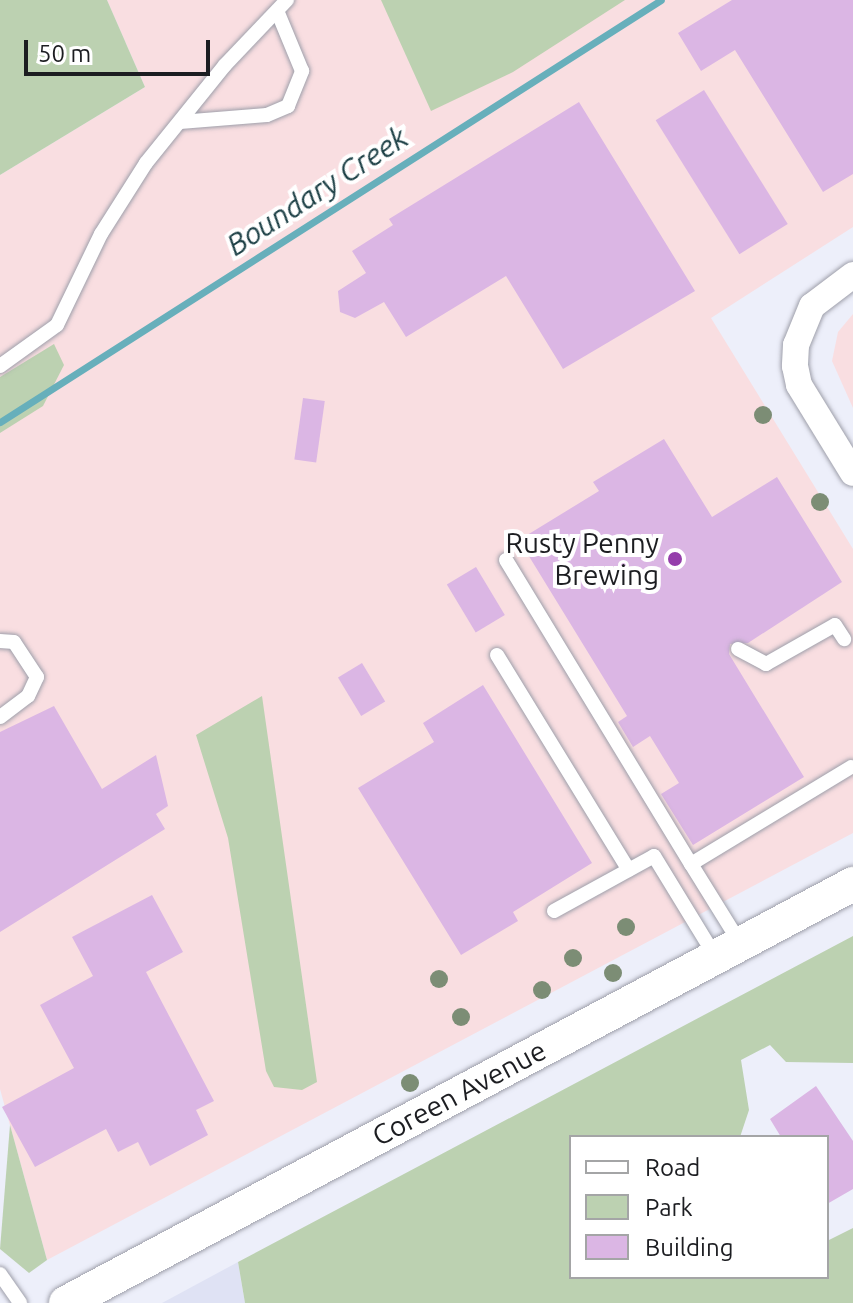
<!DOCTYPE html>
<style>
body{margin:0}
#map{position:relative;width:853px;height:1303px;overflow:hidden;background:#edeffa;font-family:Ubuntu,sans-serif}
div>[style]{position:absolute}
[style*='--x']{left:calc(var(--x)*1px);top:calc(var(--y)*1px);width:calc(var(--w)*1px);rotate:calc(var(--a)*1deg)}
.built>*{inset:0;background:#dfe2f4}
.industrial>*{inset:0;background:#f9dee1}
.green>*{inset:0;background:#bcd1b1}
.stream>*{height:7px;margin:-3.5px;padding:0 3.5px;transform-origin:3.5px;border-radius:3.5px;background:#67afbb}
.building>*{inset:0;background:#dbb6e4;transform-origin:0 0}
.roads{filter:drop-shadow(0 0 2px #9e9faa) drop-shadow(0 0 2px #9e9faa)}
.service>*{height:14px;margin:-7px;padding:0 7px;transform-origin:7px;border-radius:7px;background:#fff}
.minor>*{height:26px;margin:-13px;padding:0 13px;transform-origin:13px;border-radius:13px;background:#fff}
.tertiary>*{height:34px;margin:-17px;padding:0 17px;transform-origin:17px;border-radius:17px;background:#fff}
.trees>*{width:18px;height:18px;margin:-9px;border-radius:50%;background:#7c8d75}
.dots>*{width:22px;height:22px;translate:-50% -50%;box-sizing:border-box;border:4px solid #fff;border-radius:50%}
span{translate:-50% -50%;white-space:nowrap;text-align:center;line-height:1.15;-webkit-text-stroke:8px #fff;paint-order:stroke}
.poi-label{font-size:28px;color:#1c1d21}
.right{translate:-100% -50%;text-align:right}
.street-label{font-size:28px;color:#1c1d21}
.water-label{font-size:30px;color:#1d4046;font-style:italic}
.legend{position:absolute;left:569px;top:1135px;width:260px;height:144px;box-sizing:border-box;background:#fff;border:2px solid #a4a5a6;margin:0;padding:10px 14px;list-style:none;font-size:24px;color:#1c1d21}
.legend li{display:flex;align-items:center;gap:16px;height:40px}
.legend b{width:40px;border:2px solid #a4a5a6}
.scale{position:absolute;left:24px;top:40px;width:186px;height:36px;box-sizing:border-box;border:4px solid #1c1d21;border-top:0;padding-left:10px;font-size:24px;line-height:28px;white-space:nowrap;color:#1c1d21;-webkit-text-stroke:6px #fff;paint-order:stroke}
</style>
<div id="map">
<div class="built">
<i style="clip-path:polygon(238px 1262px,245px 1303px,162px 1303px)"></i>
</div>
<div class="industrial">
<i style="clip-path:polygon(107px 0,853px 0,853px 227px,711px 318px,853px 549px,853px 833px,47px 1260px,0 1089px,0 175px,145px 87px)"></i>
<i style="clip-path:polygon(853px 314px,853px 408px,832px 361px,838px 332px)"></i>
</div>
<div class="green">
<i style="clip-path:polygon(0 0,107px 0,145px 87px,0 175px)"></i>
<i style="clip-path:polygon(381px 0,625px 0,513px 72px,431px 111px)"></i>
<i style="clip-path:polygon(54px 344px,64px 365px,43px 406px,0 433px,0 377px)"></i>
<i style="clip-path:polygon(262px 696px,317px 1082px,302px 1090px,274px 1087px,266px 1071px,228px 838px,196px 735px)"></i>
<i style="clip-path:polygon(853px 936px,853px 1063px,786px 1062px,770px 1045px,741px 1060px,749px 1110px,740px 1137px,571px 1137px,571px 1277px,827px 1277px,827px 1241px,853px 1228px,853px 1303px,245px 1303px,238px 1262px)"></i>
<i style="clip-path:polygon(10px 1125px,47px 1260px,29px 1273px,0 1249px)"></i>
</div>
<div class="stream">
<i style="--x:0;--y:422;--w:784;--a:-32.56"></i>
</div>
<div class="building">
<i style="clip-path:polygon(732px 0,853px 0,853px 174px,823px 192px,735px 50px,701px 71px,678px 33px)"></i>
<i style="left:704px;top:90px;width:158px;height:57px;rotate:58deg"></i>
<i style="clip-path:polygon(579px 102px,695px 291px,563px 369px,506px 276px,406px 337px,384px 302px,355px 318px,340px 312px,338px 291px,366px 273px,352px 251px,393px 225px,389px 219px)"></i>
<i style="left:303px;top:398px;width:22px;height:62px;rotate:8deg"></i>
<i style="clip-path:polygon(664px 439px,712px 517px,777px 477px,842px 582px,748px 643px,730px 644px,729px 654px,804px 777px,693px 845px,661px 794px,679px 783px,650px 736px,633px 747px,618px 722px,627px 716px,519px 540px,599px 491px,593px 482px)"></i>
<i style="left:476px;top:567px;width:56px;height:34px;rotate:59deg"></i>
<i style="left:362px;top:663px;width:45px;height:28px;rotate:59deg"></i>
<i style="clip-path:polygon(483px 685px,592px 863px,513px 912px,518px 921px,461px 955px,358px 788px,434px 742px,423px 723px)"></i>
<i style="clip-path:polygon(54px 706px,102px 789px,156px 755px,168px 806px,156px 814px,165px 829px,0 932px,0 732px)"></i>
<i style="clip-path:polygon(152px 895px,183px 952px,146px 972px,214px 1101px,196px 1110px,208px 1135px,150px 1166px,138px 1142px,118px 1152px,106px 1129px,35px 1167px,2px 1107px,74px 1068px,40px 1005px,93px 976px,72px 937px)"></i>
<i style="clip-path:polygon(816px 1086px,853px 1141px,853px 1189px,827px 1204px,827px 1137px,781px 1137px,770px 1119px)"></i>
</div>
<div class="roads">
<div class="service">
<i style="--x:180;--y:122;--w:87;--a:-4.6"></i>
<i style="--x:267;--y:115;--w:23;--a:-23"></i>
<i style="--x:288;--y:106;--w:38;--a:-68"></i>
<i style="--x:302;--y:71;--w:63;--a:-112.5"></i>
<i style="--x:0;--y:366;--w:70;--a:-35.7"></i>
<i style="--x:57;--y:325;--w:101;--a:-64.2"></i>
<i style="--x:101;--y:234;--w:84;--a:-57.6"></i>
<i style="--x:146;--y:163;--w:126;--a:-51.1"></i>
<i style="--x:225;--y:65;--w:90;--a:-46.4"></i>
<i style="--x:506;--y:560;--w:356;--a:58.7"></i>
<i style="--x:691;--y:864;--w:187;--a:-31.2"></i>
<i style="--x:0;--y:641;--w:14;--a:4"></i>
<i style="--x:14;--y:642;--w:42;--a:56.7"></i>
<i style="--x:37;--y:677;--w:21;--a:115"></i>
<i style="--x:28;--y:696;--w:35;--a:143"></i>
<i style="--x:738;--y:649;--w:32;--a:28"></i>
<i style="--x:766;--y:664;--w:79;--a:-29.5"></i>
<i style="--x:835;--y:625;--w:17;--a:57"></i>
<i style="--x:497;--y:655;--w:252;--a:58.5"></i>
<i style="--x:691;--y:864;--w:93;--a:58.2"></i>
<i style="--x:554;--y:911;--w:114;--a:-28.8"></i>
<i style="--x:654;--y:856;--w:117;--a:58.6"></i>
<i style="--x:0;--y:1274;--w:35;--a:55"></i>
</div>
<div class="minor">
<i style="--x:853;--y:275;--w:51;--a:142.9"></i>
<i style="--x:812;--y:306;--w:42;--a:112.3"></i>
<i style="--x:796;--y:345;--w:21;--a:93"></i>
<i style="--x:795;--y:366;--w:19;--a:78"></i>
<i style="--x:799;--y:385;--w:103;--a:58.5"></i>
</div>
<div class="tertiary">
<i style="--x:66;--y:1303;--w:892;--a:-28.03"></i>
</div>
</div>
<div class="trees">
<i style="left:763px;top:415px"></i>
<i style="left:820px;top:502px"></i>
<i style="left:626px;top:927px"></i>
<i style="left:573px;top:958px"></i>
<i style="left:613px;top:973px"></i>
<i style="left:439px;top:979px"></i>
<i style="left:542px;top:990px"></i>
<i style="left:461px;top:1017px"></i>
<i style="left:410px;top:1083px"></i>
</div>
<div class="dots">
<i style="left:675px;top:559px;background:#953eab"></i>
</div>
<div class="poi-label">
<span class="right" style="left:659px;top:559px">Rusty Penny<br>Brewing</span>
</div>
<div class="street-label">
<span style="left:459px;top:1093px;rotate:-28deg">Coreen Avenue</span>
</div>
<div class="water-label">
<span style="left:317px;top:191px;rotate:-33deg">Boundary Creek</span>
</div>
<ul class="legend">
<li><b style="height:10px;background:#fff"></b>Road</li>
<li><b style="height:22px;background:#bcd1b1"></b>Park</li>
<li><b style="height:22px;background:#dbb6e4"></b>Building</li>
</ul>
<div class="scale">50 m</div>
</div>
